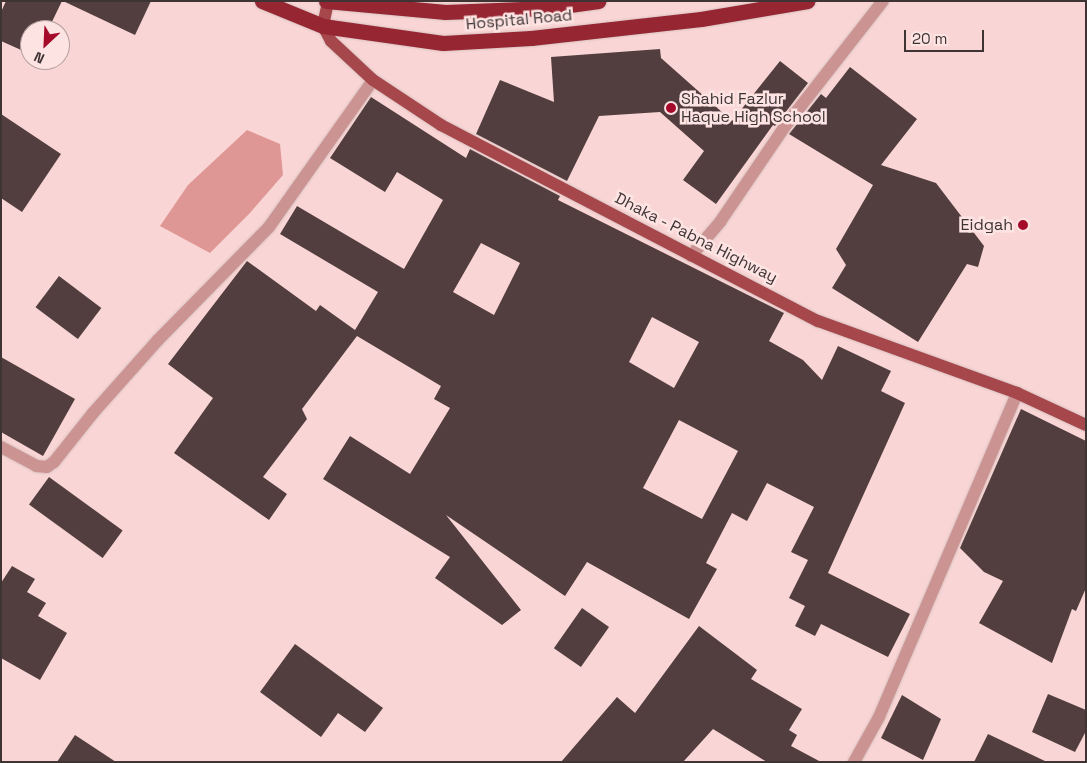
<!DOCTYPE html>
<style>
body{margin:0}
#map{position:relative;width:1087px;height:763px;overflow:hidden;background:#fde4e3;font-family:"Space Grotesk",sans-serif}
div>[style]{position:absolute}
[style*='--x']{left:calc(var(--x)*1px);top:calc(var(--y)*1px);width:calc(var(--w)*1px);rotate:calc(var(--a)*1deg)}
.built>*{inset:0;background:#f9d6d5}
.water>*{inset:0;background:#df9796}
.building>*{inset:0;background:#523e3e;transform-origin:0 0}
.roads{filter:drop-shadow(0 0 1px #d7c1c0) drop-shadow(0 0 1px #d7c1c0)}
.minor>*{height:12px;margin:-6px;padding:0 6px;transform-origin:6px;border-radius:6px;background:#cb9493}
.major>*{height:12px;margin:-6px;padding:0 6px;transform-origin:6px;border-radius:6px;background:#a6474c}
.highway>*{height:15px;margin:-7.5px;padding:0 7.5px;transform-origin:7.5px;border-radius:7.5px;background:#962632}
.dots>*{width:14px;height:14px;translate:-50% -50%;box-sizing:border-box;border:2px solid #fde4e3;border-radius:50%}
span{translate:-50% -50%;white-space:nowrap;text-align:center;line-height:1.15;-webkit-text-stroke:5px #fde4e3;paint-order:stroke}
.street-label{font-size:16px;color:#3e3434}
.poi-label{font-size:16px;color:#3e3434}
.left{translate:0 -50%;text-align:left}
.right{translate:-100% -50%;text-align:right}
.frame{position:absolute;inset:0;border:2px solid #3e3434;pointer-events:none}
.north{position:absolute;left:20px;top:20px;width:50px;height:50px;box-sizing:border-box;background:#fde4e3;border:1px solid #b19e9d;border-radius:50%;rotate:205deg;font-size:14px;font-weight:700;line-height:20px;text-align:center;color:#3e3434}
.north::after{content:'';display:block;margin:auto;width:18px;height:22px;background:#a50a2b;clip-path:polygon(50% 0,100% 100%,50% 72%,0 100%)}
.scale{position:absolute;left:904px;top:30px;width:80px;height:22px;box-sizing:border-box;border:2px solid #3e3434;border-top:0;padding-left:6px;font-size:15px;line-height:18px;white-space:nowrap;color:#3e3434;-webkit-text-stroke:4px #fde4e3;paint-order:stroke}
</style>
<div id="map">
<div class="built">
<i style="clip-path:polygon(evenodd,1px 1px,1086px 1px,1086px 762px,1px 762px,1px 1px,30px 30px,60px 30px,60px 60px,30px 60px,30px 30px)"></i>
</div>
<div class="water">
<i style="clip-path:polygon(247px 130px,280px 144px,283px 175px,249px 214px,210px 253px,160px 226px,188px 185px)"></i>
</div>
<div class="building">
<i style="clip-path:polygon(6px 1px,62px 1px,48px 30px,30px 30px,30px 54px,1px 41px,1px 12px)"></i>
<i style="clip-path:polygon(63px 1px,151px 1px,135px 35px)"></i>
<i style="clip-path:polygon(660px 49px,661px 58px,732px 121px,780px 61px,808px 83px,775px 126px,773px 125px,716px 204px,683px 180px,704px 151px,660px 112px,599px 116px,567px 181px,476px 134px,500px 80px,554px 102px,551px 57px)"></i>
<i style="clip-path:polygon(850px 67px,917px 119px,881px 165px,936px 183px,984px 246px,978px 267px,967px 264px,918px 342px,832px 288px,846px 265px,836px 249px,873px 185px,789px 134px,821px 94px,826px 98px)"></i>
<i style="clip-path:polygon(evenodd,371px 97px,466px 158px,470px 149px,560px 196px,558px 200px,784px 313px,769px 341px,803px 360px,822px 380px,838px 346px,891px 371px,881px 391px,905px 403px,828px 573px,910px 614px,888px 657px,821px 624px,815px 636px,795px 626px,805px 606px,789px 598px,808px 560px,791px 552px,814px 507px,767px 483px,747px 521px,732px 513px,706px 563px,717px 569px,689px 619px,587px 562px,565px 596px,446px 515px,521px 610px,502px 625px,435px 578px,450px 557px,323px 479px,350px 436px,410px 474px,450px 408px,434px 399px,441px 386px,357px 336px,302px 409px,307px 419px,263px 477px,287px 494px,269px 520px,174px 453px,213px 398px,168px 364px,247px 261px,316px 311px,320px 305px,355px 330px,378px 292px,280px 234px,297px 206px,404px 269px,443px 200px,397px 172px,385px 192px,330px 158px,371px 97px,481px 243px,520px 263px,494px 315px,453px 292px,481px 243px,371px 97px,652px 317px,699px 342px,674px 388px,629px 362px,652px 317px,371px 97px,679px 420px,738px 451px,702px 519px,643px 488px,679px 420px)"></i>
<i style="clip-path:polygon(1px 114px,61px 154px,22px 212px,1px 198px)"></i>
<i style="left:59px;top:276px;width:53px;height:39px;rotate:37deg"></i>
<i style="clip-path:polygon(1px 357px,75px 399px,43px 456px,1px 432px)"></i>
<i style="clip-path:polygon(1021px 409px,1086px 441px,1086px 588px,1076px 611px,1072px 609px,1052px 663px,979px 623px,1003px 581px,984px 572px,960px 548px)"></i>
<i style="left:49px;top:477px;width:91px;height:34px;rotate:36deg"></i>
<i style="clip-path:polygon(12px 566px,35px 579px,27px 592px,46px 603px,38px 616px,67px 633px,40px 680px,1px 658px,1px 583px)"></i>
<i style="left:582px;top:608px;width:33px;height:49px;rotate:35deg"></i>
<i style="clip-path:polygon(699px 626px,757px 670px,751px 679px,802px 709px,789px 730px,797px 735px,791px 746px,821px 762px,767px 762px,713px 729px,683px 762px,561px 762px,617px 697px,635px 713px)"></i>
<i style="clip-path:polygon(295px 644px,383px 708px,365px 732px,338px 713px,321px 737px,260px 692px)"></i>
<i style="clip-path:polygon(1048px 694px,1086px 710px,1086px 731px,1075px 752px,1032px 732px)"></i>
<i style="clip-path:polygon(902px 695px,941px 719px,923px 760px,881px 738px)"></i>
<i style="clip-path:polygon(988px 734px,1047px 762px,974px 762px)"></i>
<i style="clip-path:polygon(75px 735px,116px 762px,57px 762px)"></i>
</div>
<div class="roads">
<div class="minor">
<i style="--x:691;--y:256;--w:45;--a:-49.5"></i>
<i style="--x:720;--y:222;--w:117;--a:-55.8"></i>
<i style="--x:786;--y:125;--w:157;--a:-52"></i>
<i style="--x:1;--y:447;--w:40;--a:28"></i>
<i style="--x:36;--y:466;--w:11;--a:5"></i>
<i style="--x:47;--y:467;--w:9;--a:-36"></i>
<i style="--x:54;--y:462;--w:63;--a:-51.5"></i>
<i style="--x:93;--y:413;--w:98;--a:-48.3"></i>
<i style="--x:158;--y:340;--w:158;--a:-45.5"></i>
<i style="--x:269;--y:227;--w:180;--a:-54.7"></i>
<i style="--x:854;--y:762;--w:51;--a:-60.9"></i>
<i style="--x:879;--y:717;--w:352;--a:-66.9"></i>
</div>
<div class="major">
<i style="--x:328;--y:2;--w:25;--a:102"></i>
<i style="--x:323;--y:26;--w:17;--a:62"></i>
<i style="--x:331;--y:41;--w:57;--a:42.9"></i>
<i style="--x:373;--y:80;--w:82;--a:33.5"></i>
<i style="--x:441;--y:125;--w:425;--a:27.5"></i>
<i style="--x:818;--y:321;--w:212;--a:19.9"></i>
<i style="--x:1017;--y:393;--w:76;--a:24.9"></i>
</div>
<div class="highway">
<i style="--x:262;--y:1;--w:66;--a:22.3"></i>
<i style="--x:323;--y:26;--w:121;--a:8.1"></i>
<i style="--x:443;--y:43;--w:88;--a:-3.3"></i>
<i style="--x:531;--y:38;--w:171;--a:-6.4"></i>
<i style="--x:701;--y:19;--w:108;--a:-9.6"></i>
<i style="--x:326;--y:1;--w:120;--a:5.3"></i>
<i style="--x:445;--y:12;--w:103;--a:-2.2"></i>
<i style="--x:548;--y:8;--w:51;--a:-7.8"></i>
</div>
</div>
<div class="dots">
<i style="left:671px;top:108px;background:#a50a2b"></i>
<i style="left:1023px;top:225px;background:#a50a2b"></i>
</div>
<div class="street-label">
<span style="left:519px;top:20px;rotate:-5deg">Hospital Road</span>
<span style="left:696px;top:238px;rotate:27deg">Dhaka - Pabna Highway</span>
</div>
<div class="poi-label">
<span class="left" style="left:681px;top:108px">Shahid Fazlur<br>Haque High School</span>
<span class="right" style="left:1013px;top:225px">Eidgah</span>
</div>
<div class="frame"></div>
<div class="north">N</div>
<div class="scale">20 m</div>
</div>
